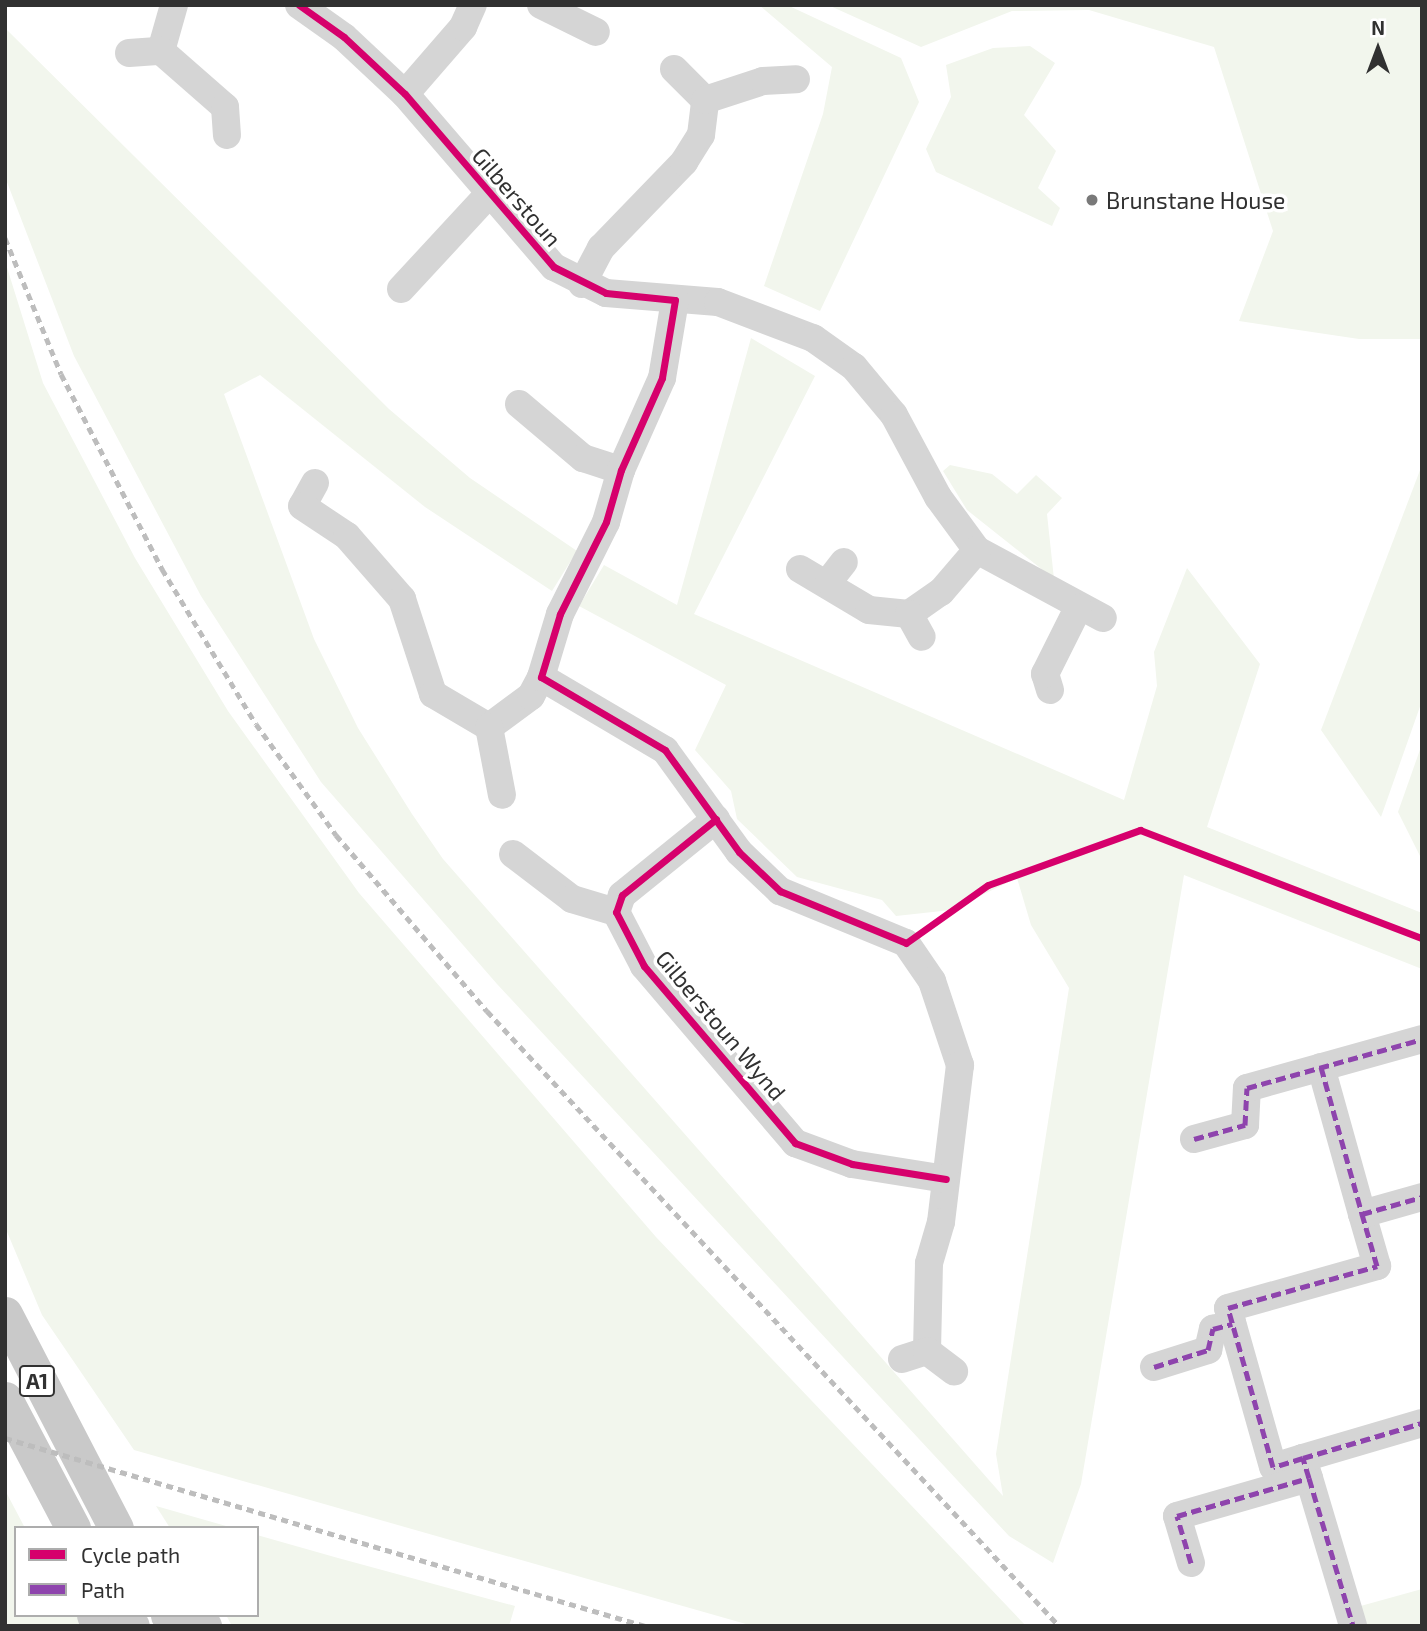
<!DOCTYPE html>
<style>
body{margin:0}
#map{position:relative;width:1427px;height:1631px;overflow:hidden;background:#fff;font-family:"Exo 2",sans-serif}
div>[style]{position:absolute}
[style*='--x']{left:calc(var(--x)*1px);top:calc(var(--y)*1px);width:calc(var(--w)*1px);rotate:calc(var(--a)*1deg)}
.green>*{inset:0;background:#f2f6ed}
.minor>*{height:28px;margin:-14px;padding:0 14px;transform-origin:14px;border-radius:14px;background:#d5d5d5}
.major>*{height:35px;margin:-17.5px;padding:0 17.5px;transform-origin:17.5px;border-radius:17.5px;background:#c9c9c9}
.rail>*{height:5px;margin-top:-2.5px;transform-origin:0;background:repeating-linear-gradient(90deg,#bdbdbd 0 7px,transparent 0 12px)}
.quiet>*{height:5px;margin-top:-2.5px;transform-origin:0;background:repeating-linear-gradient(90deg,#8e44ad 0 10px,transparent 0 15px)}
.cycleway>*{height:7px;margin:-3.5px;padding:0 3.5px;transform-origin:3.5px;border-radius:3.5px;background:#d6006c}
.dots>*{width:19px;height:19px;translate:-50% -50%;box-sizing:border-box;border:4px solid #fff;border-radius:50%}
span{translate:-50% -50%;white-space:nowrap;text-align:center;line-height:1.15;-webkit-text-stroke:7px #fff;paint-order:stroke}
.shield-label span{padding:2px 5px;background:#fff;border:2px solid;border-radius:5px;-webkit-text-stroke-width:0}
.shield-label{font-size:21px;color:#313131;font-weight:700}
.street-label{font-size:23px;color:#313131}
.poi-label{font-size:23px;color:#313131}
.left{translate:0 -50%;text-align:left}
.frame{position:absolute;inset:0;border:7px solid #313131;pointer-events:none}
.legend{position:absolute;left:14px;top:1526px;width:245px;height:91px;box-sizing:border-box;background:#fff;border:2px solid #adadad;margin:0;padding:9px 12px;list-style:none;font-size:21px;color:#313131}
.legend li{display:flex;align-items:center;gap:14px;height:35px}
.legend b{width:35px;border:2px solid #adadad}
.north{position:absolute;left:1343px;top:14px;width:70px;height:70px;-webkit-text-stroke:5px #fff;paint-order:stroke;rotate:0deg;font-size:19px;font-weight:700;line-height:28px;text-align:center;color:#313131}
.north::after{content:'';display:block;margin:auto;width:24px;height:32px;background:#313131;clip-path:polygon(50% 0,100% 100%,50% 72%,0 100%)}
</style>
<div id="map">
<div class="green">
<i style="clip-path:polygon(759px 5px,787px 5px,901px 58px,919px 102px,820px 311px,764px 286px,823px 114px,832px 67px)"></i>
<i style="clip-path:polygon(828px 5px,1422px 5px,1422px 339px,1359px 339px,1239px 321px,1273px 231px,1214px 47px,1089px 10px,1012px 11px,921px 47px)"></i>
<i style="clip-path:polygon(5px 28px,389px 409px,470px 478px,577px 551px,552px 591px,425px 507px,260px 375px,224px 394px,314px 639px,358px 728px,412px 814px,443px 859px,1003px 1496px,996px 1454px,1069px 988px,1031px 925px,1017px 878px,951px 910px,896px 916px,882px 900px,797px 877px,737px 819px,731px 791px,695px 750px,726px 685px,579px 606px,604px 565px,677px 605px,751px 338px,815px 376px,694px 614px,1124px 800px,1157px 686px,1154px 652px,1187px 568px,1260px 664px,1207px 827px,1422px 913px,1422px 969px,1184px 875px,1081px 1484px,1053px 1563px,1009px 1536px,497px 984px,321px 782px,201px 596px,74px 356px,5px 177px)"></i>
<i style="clip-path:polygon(1030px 46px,1055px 63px,1024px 115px,1056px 151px,1038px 188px,1060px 208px,1052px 226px,936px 172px,926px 149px,951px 97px,946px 65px,993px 48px)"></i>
<i style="clip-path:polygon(5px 261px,43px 383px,135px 558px,228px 711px,359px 893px,656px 1237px,1026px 1626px,753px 1626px,134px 1450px,42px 1315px,5px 1227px)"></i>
<i style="clip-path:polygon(950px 465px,992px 474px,1017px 494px,1036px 475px,1062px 498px,1047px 514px,1054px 579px,967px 510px,943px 471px)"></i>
<i style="clip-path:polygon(1422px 465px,1422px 701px,1381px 817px,1321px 730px)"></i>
<i style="clip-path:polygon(1422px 744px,1422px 860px,1398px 812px)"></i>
<i style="clip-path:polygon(5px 1490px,25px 1528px,16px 1528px,16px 1615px,78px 1615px,82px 1626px,7px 1626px)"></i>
<i style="clip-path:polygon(156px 1506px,233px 1528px,170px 1528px)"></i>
<i style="clip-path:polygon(257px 1535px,338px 1558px,515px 1606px,509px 1626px,232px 1626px,226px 1615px,257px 1615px)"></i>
<i style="clip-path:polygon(1422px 1589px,1422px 1626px,1362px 1626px,1357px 1607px)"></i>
</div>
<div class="minor">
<i style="--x:174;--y:5;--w:48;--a:105.8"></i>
<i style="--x:161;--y:51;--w:85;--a:41.2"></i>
<i style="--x:225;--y:107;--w:28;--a:86"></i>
<i style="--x:299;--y:5;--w:55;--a:35.4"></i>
<i style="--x:344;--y:37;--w:83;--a:43.1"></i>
<i style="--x:405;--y:94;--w:228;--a:49.3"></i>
<i style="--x:554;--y:267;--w:58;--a:26.6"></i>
<i style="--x:606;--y:293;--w:112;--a:4.6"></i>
<i style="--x:718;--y:302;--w:102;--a:20.8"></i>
<i style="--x:813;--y:338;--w:50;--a:35.3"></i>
<i style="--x:854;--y:367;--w:62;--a:50.2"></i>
<i style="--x:894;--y:415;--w:93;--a:61.8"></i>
<i style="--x:938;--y:497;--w:66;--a:53.7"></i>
<i style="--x:977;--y:550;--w:143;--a:28.4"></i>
<i style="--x:541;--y:5;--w:61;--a:26.1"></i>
<i style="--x:129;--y:53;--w:32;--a:-4"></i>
<i style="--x:674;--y:69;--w:44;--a:45"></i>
<i style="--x:405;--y:94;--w:89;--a:-49.1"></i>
<i style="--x:463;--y:27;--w:24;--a:-66"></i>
<i style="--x:582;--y:284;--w:41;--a:-62.2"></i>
<i style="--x:601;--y:248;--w:120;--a:-46"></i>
<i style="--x:684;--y:162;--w:32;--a:-58"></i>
<i style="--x:701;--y:135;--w:35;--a:-83"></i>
<i style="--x:705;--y:100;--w:61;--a:-18.1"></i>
<i style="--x:763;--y:81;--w:33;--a:-3"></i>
<i style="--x:401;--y:289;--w:128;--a:-47.2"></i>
<i style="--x:519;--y:404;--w:84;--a:40.2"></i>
<i style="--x:583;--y:458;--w:40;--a:18"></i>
<i style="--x:315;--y:483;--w:26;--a:119"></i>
<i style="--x:302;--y:506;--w:54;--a:33.7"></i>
<i style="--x:347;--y:536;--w:84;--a:48.9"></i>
<i style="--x:402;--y:599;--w:100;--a:71.9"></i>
<i style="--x:433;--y:694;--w:65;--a:30.5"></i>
<i style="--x:489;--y:727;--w:52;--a:-36.4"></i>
<i style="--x:531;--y:696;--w:21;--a:-62"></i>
<i style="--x:541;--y:677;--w:66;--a:-73.2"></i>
<i style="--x:560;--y:614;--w:103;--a:-63.4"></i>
<i style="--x:606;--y:522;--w:54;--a:-73.9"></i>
<i style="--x:621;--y:470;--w:101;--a:-66"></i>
<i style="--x:662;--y:378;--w:79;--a:-80.5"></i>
<i style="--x:800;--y:569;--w:80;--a:30.7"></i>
<i style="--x:869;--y:610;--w:40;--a:5.7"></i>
<i style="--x:909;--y:614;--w:39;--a:-35"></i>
<i style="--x:941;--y:592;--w:55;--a:-49.4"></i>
<i style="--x:829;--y:581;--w:24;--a:-52"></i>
<i style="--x:909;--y:614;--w:26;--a:61"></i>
<i style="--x:541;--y:677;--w:144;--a:30.5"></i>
<i style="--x:665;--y:750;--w:126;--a:54"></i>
<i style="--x:739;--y:852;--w:57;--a:43.6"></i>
<i style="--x:780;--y:891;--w:136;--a:22.4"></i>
<i style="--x:906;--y:943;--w:46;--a:55.6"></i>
<i style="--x:932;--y:981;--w:89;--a:71.6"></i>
<i style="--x:960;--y:1065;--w:158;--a:96.9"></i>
<i style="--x:941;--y:1222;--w:43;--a:106.3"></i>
<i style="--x:929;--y:1263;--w:88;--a:91.3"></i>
<i style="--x:1050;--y:690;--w:17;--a:-107"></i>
<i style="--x:1045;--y:674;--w:74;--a:-63.4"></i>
<i style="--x:489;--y:727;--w:69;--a:79.2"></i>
<i style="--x:716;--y:819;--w:121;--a:141"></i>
<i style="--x:622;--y:895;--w:18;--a:109"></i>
<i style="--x:616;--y:912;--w:61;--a:62.6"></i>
<i style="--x:644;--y:966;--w:233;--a:49.5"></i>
<i style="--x:795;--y:1143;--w:61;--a:20.2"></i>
<i style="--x:852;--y:1164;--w:95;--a:9.1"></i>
<i style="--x:513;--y:854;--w:74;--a:37.3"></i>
<i style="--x:572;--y:899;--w:46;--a:16.5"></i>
<i style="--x:1321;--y:1067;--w:153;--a:74.4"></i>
<i style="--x:1194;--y:1139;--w:53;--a:-15.4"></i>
<i style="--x:1245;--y:1125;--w:37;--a:-87"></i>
<i style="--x:1247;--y:1088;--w:182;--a:-15.6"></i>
<i style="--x:902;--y:1359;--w:26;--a:-18"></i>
<i style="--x:927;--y:1351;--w:34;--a:37"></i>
<i style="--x:1154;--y:1367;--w:57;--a:-17.5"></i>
<i style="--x:1208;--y:1350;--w:22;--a:-77"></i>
<i style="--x:1213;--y:1329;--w:20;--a:-15"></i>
<i style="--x:1303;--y:1458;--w:31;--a:163"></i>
<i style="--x:1273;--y:1467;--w:165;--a:-105.8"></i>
<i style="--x:1228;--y:1308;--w:155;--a:-15.7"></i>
<i style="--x:1377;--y:1266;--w:54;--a:-106.1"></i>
<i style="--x:1362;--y:1214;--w:62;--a:-15.8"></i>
<i style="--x:1309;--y:1478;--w:154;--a:73.4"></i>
<i style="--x:1191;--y:1563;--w:49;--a:-106.6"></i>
<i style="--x:1177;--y:1516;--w:137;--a:-16.1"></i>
<i style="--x:1309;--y:1478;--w:21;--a:-107"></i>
<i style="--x:1303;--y:1458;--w:124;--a:-16.4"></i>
</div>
<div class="major">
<i style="--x:5;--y:1314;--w:241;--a:62.6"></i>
<i style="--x:5;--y:1399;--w:146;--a:62.2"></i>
<i style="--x:94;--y:1615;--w:12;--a:66"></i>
<i style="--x:125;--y:1615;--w:13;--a:58"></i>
<i style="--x:168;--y:1615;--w:13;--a:58"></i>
<i style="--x:196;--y:1615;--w:14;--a:54"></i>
</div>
<div class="rail">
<i style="--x:5;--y:238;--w:147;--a:67.6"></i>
<i style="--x:61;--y:374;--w:220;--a:62.6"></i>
<i style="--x:162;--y:569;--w:181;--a:58.8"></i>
<i style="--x:256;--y:724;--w:137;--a:54.2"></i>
<i style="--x:336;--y:835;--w:232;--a:49.4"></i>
<i style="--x:487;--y:1011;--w:840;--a:47.07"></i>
<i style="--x:5;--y:1438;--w:667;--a:16.37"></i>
</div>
<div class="quiet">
<i style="--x:1321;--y:1067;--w:153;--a:74.4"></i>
<i style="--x:1194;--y:1139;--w:53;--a:-15.4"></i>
<i style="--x:1245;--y:1125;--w:37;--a:-87"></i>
<i style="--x:1247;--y:1088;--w:182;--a:-15.6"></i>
<i style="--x:1154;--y:1367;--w:57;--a:-17.5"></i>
<i style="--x:1208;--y:1350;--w:22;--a:-77"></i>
<i style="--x:1213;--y:1329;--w:20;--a:-15"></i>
<i style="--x:1303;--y:1458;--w:31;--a:163"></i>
<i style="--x:1273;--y:1467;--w:165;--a:-105.8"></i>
<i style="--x:1228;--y:1308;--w:155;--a:-15.7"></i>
<i style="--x:1377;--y:1266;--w:54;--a:-106.1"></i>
<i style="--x:1362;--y:1214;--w:62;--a:-15.8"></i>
<i style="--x:1309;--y:1478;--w:154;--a:73.4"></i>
<i style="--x:1191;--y:1563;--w:49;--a:-106.6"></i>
<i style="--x:1177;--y:1516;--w:137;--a:-16.1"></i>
<i style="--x:1309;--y:1478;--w:21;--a:-107"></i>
<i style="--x:1303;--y:1458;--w:124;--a:-16.4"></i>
</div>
<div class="cycleway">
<i style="--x:299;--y:5;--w:55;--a:35.4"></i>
<i style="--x:344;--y:37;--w:83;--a:43.1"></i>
<i style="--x:405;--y:94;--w:228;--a:49.3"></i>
<i style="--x:554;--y:267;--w:58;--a:26.6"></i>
<i style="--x:606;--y:293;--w:69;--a:5.8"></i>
<i style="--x:675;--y:300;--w:79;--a:99.5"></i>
<i style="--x:662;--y:378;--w:101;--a:114"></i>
<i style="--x:621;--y:470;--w:54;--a:106.1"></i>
<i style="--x:606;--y:522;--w:103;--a:116.6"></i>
<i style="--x:560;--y:614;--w:66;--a:106.8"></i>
<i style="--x:541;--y:677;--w:144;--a:30.5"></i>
<i style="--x:665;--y:750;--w:126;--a:54"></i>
<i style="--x:739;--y:852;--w:57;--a:43.6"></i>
<i style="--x:780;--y:891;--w:136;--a:22.4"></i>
<i style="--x:906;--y:943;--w:100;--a:-35.3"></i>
<i style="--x:988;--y:885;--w:162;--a:-19.9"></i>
<i style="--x:1140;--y:830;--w:302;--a:21"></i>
<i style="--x:716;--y:819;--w:121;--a:141"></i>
<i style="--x:622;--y:895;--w:18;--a:109"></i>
<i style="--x:616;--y:912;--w:61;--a:62.6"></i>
<i style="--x:644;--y:966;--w:233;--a:49.5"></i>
<i style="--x:795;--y:1143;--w:61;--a:20.2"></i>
<i style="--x:852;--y:1164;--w:95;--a:9.1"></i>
</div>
<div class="dots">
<i style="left:1092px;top:200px;background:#797979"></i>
</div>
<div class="shield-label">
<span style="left:37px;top:1381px">A1</span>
</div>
<div class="street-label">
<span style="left:517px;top:197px;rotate:49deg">Gilberstoun</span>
<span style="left:721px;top:1025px;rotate:50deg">Gilberstoun Wynd</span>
</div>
<div class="poi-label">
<span class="left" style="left:1106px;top:200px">Brunstane House</span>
</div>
<div class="frame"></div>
<ul class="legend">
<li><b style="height:9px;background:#d6006c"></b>Cycle path</li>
<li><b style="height:9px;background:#8e44ad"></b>Path</li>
</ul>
<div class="north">N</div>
</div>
